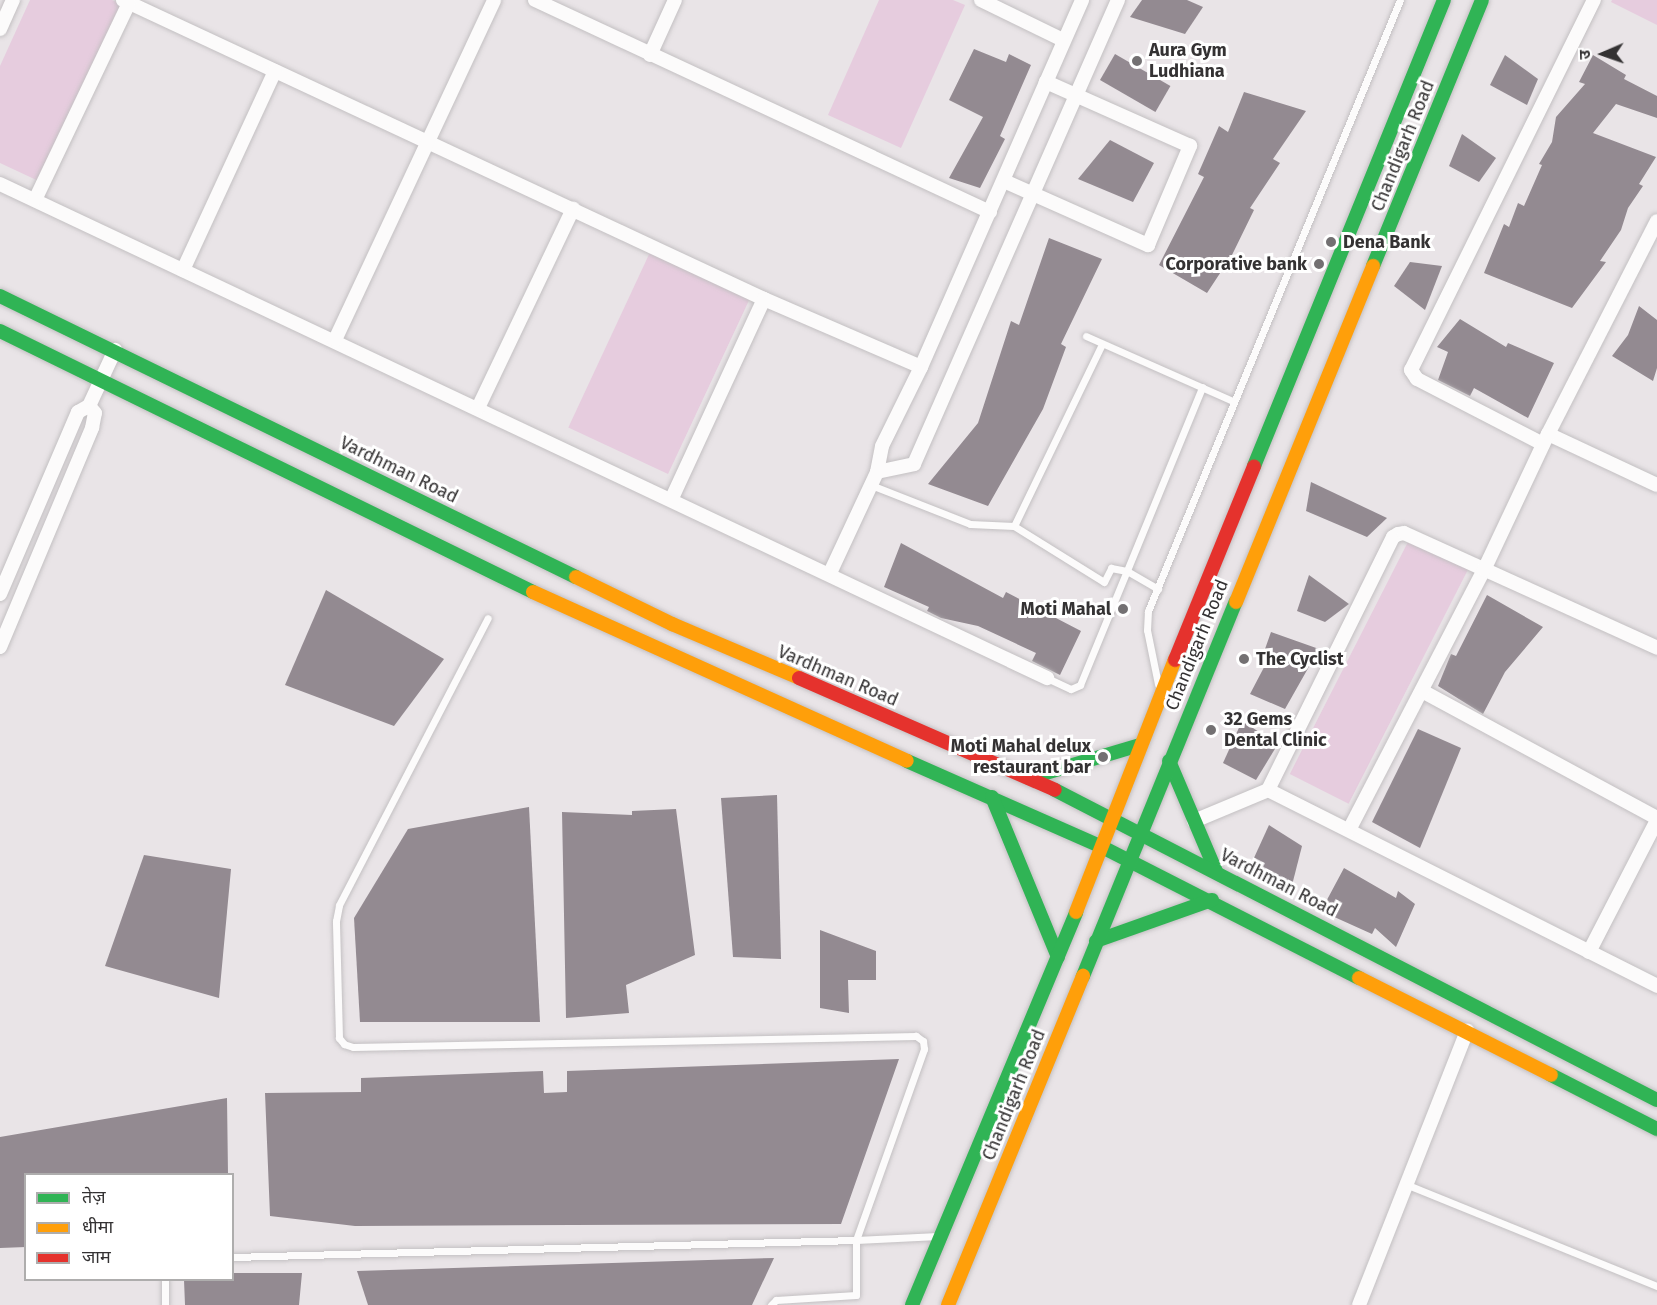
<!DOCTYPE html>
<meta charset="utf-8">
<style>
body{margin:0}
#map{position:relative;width:1657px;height:1305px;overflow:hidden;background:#e9e4e7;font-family:"Fira Sans","Noto Sans Devanagari",sans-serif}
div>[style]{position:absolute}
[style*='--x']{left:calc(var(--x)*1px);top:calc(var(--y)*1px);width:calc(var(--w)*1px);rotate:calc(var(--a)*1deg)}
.green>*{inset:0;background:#e6ccde;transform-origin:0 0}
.building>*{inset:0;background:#938a91;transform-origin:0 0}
.roads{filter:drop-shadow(0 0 2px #c3c0c2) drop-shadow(0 0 2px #c3c0c2)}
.lane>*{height:7px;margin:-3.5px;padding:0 3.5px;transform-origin:3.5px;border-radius:3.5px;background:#fcfbfb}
.street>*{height:14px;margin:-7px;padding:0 7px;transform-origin:7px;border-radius:7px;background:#fcfbfb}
.fast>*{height:14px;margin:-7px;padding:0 7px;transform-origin:7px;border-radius:7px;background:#30b455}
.slow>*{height:14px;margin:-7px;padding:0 7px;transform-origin:7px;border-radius:7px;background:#ff9f0a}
.jam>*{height:14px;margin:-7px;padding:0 7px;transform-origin:7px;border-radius:7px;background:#e5322d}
.dots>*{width:16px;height:16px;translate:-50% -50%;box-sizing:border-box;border:3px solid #fff;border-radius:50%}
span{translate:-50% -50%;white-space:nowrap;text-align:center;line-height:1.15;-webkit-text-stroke:6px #fff;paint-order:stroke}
.poi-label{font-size:18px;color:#343233;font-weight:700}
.left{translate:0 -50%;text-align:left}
.right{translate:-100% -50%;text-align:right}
.street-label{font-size:18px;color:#343233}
.legend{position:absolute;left:24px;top:1173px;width:210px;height:108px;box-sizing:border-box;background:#fff;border:2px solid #aeadad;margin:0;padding:8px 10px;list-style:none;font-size:18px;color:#343233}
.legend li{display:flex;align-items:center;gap:12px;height:30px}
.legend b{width:30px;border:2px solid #aeadad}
.north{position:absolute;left:1573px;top:24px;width:60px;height:60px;-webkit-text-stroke:4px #fff;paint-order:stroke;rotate:268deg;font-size:16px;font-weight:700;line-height:24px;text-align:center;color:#343233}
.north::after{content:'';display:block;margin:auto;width:21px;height:27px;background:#343233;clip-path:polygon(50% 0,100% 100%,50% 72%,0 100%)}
</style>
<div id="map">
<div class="green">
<i style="clip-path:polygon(30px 0,112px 0,126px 6px,45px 184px,0 163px,0 66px)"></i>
<i style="clip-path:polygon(879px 0,953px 0,965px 5px,901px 148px,828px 115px)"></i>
<i style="clip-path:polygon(1612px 0,1657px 0,1657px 25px,1611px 2px)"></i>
<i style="left:652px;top:248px;width:110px;height:198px;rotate:25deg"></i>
<i style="left:1411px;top:536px;width:66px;height:267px;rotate:27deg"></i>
</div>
<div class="building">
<i style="clip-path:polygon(1142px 0,1187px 0,1203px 7px,1185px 34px,1130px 17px)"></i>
<i style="clip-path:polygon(974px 49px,1006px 62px,1009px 54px,1031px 65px,1000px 136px,1005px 139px,980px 188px,949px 178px,983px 117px,949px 100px)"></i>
<i style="left:1115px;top:54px;width:64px;height:30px;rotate:30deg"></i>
<i style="clip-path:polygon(1505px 55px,1538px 79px,1527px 105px,1490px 85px)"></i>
<i style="clip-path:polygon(1593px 55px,1626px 75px,1624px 79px,1657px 96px,1657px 118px,1616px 104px,1593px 133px,1656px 157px,1639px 184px,1643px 186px,1628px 208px,1621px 230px,1600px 261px,1606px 262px,1572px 308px,1484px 273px,1504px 224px,1509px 227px,1518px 203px,1524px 206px,1542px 165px,1539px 164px,1552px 142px,1556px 117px,1585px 84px,1579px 82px)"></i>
<i style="clip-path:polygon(1244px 92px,1306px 111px,1273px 159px,1280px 163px,1250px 208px,1254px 210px,1232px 255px,1207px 293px,1159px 265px,1204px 177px,1198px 174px,1219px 126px,1228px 132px)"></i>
<i style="clip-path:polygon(1462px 134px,1496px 158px,1479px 182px,1449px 166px)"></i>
<i style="clip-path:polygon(1110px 140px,1154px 163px,1133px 202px,1078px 179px)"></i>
<i style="clip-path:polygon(1049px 238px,1102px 259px,1061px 344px,1066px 347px,1043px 409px,988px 506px,928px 484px,978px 423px,1011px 321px,1019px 325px)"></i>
<i style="clip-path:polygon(1410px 262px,1442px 266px,1425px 310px,1394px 286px)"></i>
<i style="clip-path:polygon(1639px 306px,1657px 320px,1657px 368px,1653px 381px,1612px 356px,1628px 335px)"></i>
<i style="clip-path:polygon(1460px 319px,1506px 347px,1508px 343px,1554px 363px,1528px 418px,1474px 388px,1470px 396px,1438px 380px,1448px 352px,1437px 347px)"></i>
<i style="clip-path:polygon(1311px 482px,1387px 518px,1367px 537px,1306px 511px)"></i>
<i style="clip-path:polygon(901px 543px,1003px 598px,1006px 592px,1081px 631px,1060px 675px,1032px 661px,1036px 653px,978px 626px,941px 618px,927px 611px,929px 607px,884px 587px)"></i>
<i style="clip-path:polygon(1309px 575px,1349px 604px,1325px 622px,1297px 611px)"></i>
<i style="clip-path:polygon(326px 590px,444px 659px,394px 726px,285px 685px)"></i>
<i style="clip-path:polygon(1487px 595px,1543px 627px,1505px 672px,1483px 714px,1438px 686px,1451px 654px,1456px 656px)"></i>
<i style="clip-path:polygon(1271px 632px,1319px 649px,1285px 709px,1250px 694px,1272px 652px,1265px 649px)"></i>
<i style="clip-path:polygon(1242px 721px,1278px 744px,1256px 780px,1223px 763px)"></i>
<i style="clip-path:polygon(1418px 729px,1461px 748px,1420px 848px,1372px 822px)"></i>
<i style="clip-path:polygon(777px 795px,781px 959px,733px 957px,721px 798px)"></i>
<i style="clip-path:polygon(529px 807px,540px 1022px,360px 1022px,354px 918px,408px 829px)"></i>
<i style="clip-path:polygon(676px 809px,695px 955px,626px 985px,629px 1013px,566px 1018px,562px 812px,632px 815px,632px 811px)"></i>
<i style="clip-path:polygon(1269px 825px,1302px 846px,1290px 893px,1248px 871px)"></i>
<i style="clip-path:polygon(144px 855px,231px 869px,219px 998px,105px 966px)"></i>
<i style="clip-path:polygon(1344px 868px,1396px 898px,1398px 891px,1415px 904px,1396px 947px,1375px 928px,1372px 934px,1321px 911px)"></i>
<i style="clip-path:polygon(820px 930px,876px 951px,876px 980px,848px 980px,849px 1013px,820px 1008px)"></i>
<i style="clip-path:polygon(899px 1059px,841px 1224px,355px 1226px,270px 1216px,265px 1093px,361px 1092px,361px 1078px,543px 1071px,544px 1093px,567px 1092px,567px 1071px)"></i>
<i style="clip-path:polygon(227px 1098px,228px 1174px,26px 1174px,26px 1247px,0 1248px,0 1137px)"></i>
<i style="clip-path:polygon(774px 1258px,752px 1305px,368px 1305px,357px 1271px)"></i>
<i style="clip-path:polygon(232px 1273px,302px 1273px,299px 1305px,185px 1305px,184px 1280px,232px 1280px)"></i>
</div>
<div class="roads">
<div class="lane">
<i style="--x:1086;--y:336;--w:161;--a:23.9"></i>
<i style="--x:1102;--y:344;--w:202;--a:115.8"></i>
<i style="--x:1014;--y:526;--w:106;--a:31.9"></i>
<i style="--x:1104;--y:582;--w:16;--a:-63"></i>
<i style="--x:1111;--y:568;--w:16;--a:11"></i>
<i style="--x:1127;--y:571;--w:36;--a:30"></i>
<i style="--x:871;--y:485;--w:106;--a:21.5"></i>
<i style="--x:970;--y:524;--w:44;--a:2.6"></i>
<i style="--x:1047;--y:678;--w:26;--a:25"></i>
<i style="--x:1071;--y:689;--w:10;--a:-24"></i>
<i style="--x:1080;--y:685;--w:322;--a:-67.7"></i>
<i style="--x:1158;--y:684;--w:55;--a:-101.5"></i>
<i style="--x:1147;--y:630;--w:19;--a:-87"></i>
<i style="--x:1148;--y:611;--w:661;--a:-67.59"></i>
<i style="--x:1408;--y:1185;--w:269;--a:22.1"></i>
<i style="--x:232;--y:1257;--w:624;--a:-1.56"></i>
<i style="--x:856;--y:1240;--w:203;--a:-70.4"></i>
<i style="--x:924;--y:1049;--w:8;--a:-97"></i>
<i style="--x:923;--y:1041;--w:9;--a:-144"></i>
<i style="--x:916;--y:1036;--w:563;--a:178.88"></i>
<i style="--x:353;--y:1047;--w:9;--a:-162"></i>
<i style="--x:344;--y:1044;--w:8;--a:-130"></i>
<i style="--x:339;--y:1038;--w:117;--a:-91.5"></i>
<i style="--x:336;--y:921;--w:16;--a:-79"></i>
<i style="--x:339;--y:905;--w:323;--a:-62.6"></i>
<i style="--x:165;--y:1280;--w:25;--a:90"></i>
<i style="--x:771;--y:1305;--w:7;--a:-45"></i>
<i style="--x:776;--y:1300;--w:80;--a:-3.6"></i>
<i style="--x:856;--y:1295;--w:55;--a:-90"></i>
<i style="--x:856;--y:1240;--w:82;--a:-2.8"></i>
</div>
<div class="street">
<i style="--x:123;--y:0;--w:707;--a:25.01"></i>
<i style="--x:764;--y:299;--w:171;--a:23.4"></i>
<i style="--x:535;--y:0;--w:502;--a:24.98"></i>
<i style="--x:981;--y:0;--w:91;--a:26"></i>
<i style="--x:0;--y:29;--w:32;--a:-66"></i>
<i style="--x:650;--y:55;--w:60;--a:-65.6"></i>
<i style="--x:1004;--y:181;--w:158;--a:24"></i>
<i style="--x:1148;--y:245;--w:108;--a:-67"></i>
<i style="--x:1190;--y:146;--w:158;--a:-156"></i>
<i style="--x:0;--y:184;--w:1158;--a:25.26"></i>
<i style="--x:35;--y:200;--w:218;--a:-64.5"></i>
<i style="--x:183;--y:270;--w:219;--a:-65.2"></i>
<i style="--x:335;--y:340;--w:375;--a:-64.9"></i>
<i style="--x:89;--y:406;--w:62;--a:-65.1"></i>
<i style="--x:478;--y:408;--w:221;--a:-64.5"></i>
<i style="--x:1548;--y:434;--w:120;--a:25.1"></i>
<i style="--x:1543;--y:444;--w:142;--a:-152.7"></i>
<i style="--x:1417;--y:379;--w:11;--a:-124"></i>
<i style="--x:1411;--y:370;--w:413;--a:-63.7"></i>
<i style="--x:877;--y:472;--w:38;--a:-12"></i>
<i style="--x:914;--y:464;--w:507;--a:-66.27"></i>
<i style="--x:672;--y:498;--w:219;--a:-65.2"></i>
<i style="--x:830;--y:573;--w:111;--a:-65"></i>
<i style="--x:877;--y:472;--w:26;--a:-79"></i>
<i style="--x:882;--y:446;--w:88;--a:-63.7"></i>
<i style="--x:921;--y:367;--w:401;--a:-66.3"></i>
<i style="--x:0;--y:594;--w:198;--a:-66.8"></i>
<i style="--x:78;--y:412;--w:13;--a:-29"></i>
<i style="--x:0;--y:647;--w:238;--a:-67.2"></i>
<i style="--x:92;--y:428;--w:15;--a:-79"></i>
<i style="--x:95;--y:413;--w:9;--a:-131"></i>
<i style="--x:1422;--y:691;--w:267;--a:28.4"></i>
<i style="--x:1268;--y:790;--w:436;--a:26.7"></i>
<i style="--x:1194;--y:821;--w:80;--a:-22.7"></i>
<i style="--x:1268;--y:790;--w:282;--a:-63.7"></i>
<i style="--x:1393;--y:537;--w:6;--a:-31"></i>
<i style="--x:1398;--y:534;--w:6;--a:-9"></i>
<i style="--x:1404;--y:533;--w:278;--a:24.4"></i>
<i style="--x:1349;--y:830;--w:293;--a:-62.6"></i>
<i style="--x:1484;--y:570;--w:150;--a:-64.8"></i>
<i style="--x:1548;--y:434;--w:239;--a:-62.9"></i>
<i style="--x:1589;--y:952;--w:148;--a:-62.7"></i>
<i style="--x:1359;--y:1305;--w:295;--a:-68.5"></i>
</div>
<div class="fast">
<i style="--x:1373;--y:266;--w:287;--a:-67.7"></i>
<i style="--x:0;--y:296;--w:641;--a:26.01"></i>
<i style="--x:0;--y:331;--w:593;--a:26.09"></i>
<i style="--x:1254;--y:466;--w:503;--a:-67.82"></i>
<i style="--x:907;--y:761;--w:213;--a:23.8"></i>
<i style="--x:1102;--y:847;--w:288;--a:27"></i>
<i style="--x:1169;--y:761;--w:120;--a:66.9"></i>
<i style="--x:1029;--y:778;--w:116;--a:-16.6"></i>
<i style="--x:1055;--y:790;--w:677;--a:27.25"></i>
<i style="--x:992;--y:797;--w:173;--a:67.6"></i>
<i style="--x:1096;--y:941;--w:123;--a:-19.5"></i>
<i style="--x:1083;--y:976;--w:404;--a:-67.8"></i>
<i style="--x:1551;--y:1075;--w:119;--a:27"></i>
<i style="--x:912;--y:1305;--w:426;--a:-67.3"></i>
</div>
<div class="slow">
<i style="--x:576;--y:577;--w:107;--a:26.1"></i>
<i style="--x:672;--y:624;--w:138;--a:23"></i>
<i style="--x:533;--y:592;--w:410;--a:24.3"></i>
<i style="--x:1236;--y:602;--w:363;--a:-67.8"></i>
<i style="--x:1076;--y:912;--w:271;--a:-68.6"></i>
<i style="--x:1359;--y:978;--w:215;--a:26.8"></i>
<i style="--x:948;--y:1305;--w:356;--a:-67.7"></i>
</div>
<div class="jam">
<i style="--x:1175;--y:660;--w:209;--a:-67.8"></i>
<i style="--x:799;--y:678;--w:279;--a:23.6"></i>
</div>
</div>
<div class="dots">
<i style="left:1137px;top:61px;background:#737072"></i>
<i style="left:1331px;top:242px;background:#737072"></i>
<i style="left:1319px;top:264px;background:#737072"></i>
<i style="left:1123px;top:609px;background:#737072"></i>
<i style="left:1244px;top:659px;background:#737072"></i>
<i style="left:1211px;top:730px;background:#737072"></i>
<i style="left:1103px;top:757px;background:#737072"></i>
</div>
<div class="poi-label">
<span class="left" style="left:1149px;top:61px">Aura Gym<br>Ludhiana</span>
<span class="left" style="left:1343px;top:242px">Dena Bank</span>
<span class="right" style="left:1307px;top:264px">Corporative bank</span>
<span class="right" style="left:1111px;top:609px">Moti Mahal</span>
<span class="left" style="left:1256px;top:659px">The Cyclist</span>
<span class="left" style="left:1224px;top:730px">32 Gems<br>Dental Clinic</span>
<span class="right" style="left:1091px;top:757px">Moti Mahal delux<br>restaurant bar</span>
</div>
<div class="street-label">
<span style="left:1403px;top:146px;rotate:-68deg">Chandigarh Road</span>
<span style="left:399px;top:470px;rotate:26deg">Vardhman Road</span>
<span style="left:1197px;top:645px;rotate:-68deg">Chandigarh Road</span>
<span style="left:838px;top:676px;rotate:23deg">Vardhman Road</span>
<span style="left:1279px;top:883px;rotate:27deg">Vardhman Road</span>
<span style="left:1014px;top:1095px;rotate:-68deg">Chandigarh Road</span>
</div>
<ul class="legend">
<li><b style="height:8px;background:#30b455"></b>तेज़</li>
<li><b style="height:8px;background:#ff9f0a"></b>धीमा</li>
<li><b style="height:8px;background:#e5322d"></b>जाम</li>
</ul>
<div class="north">उ</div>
</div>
